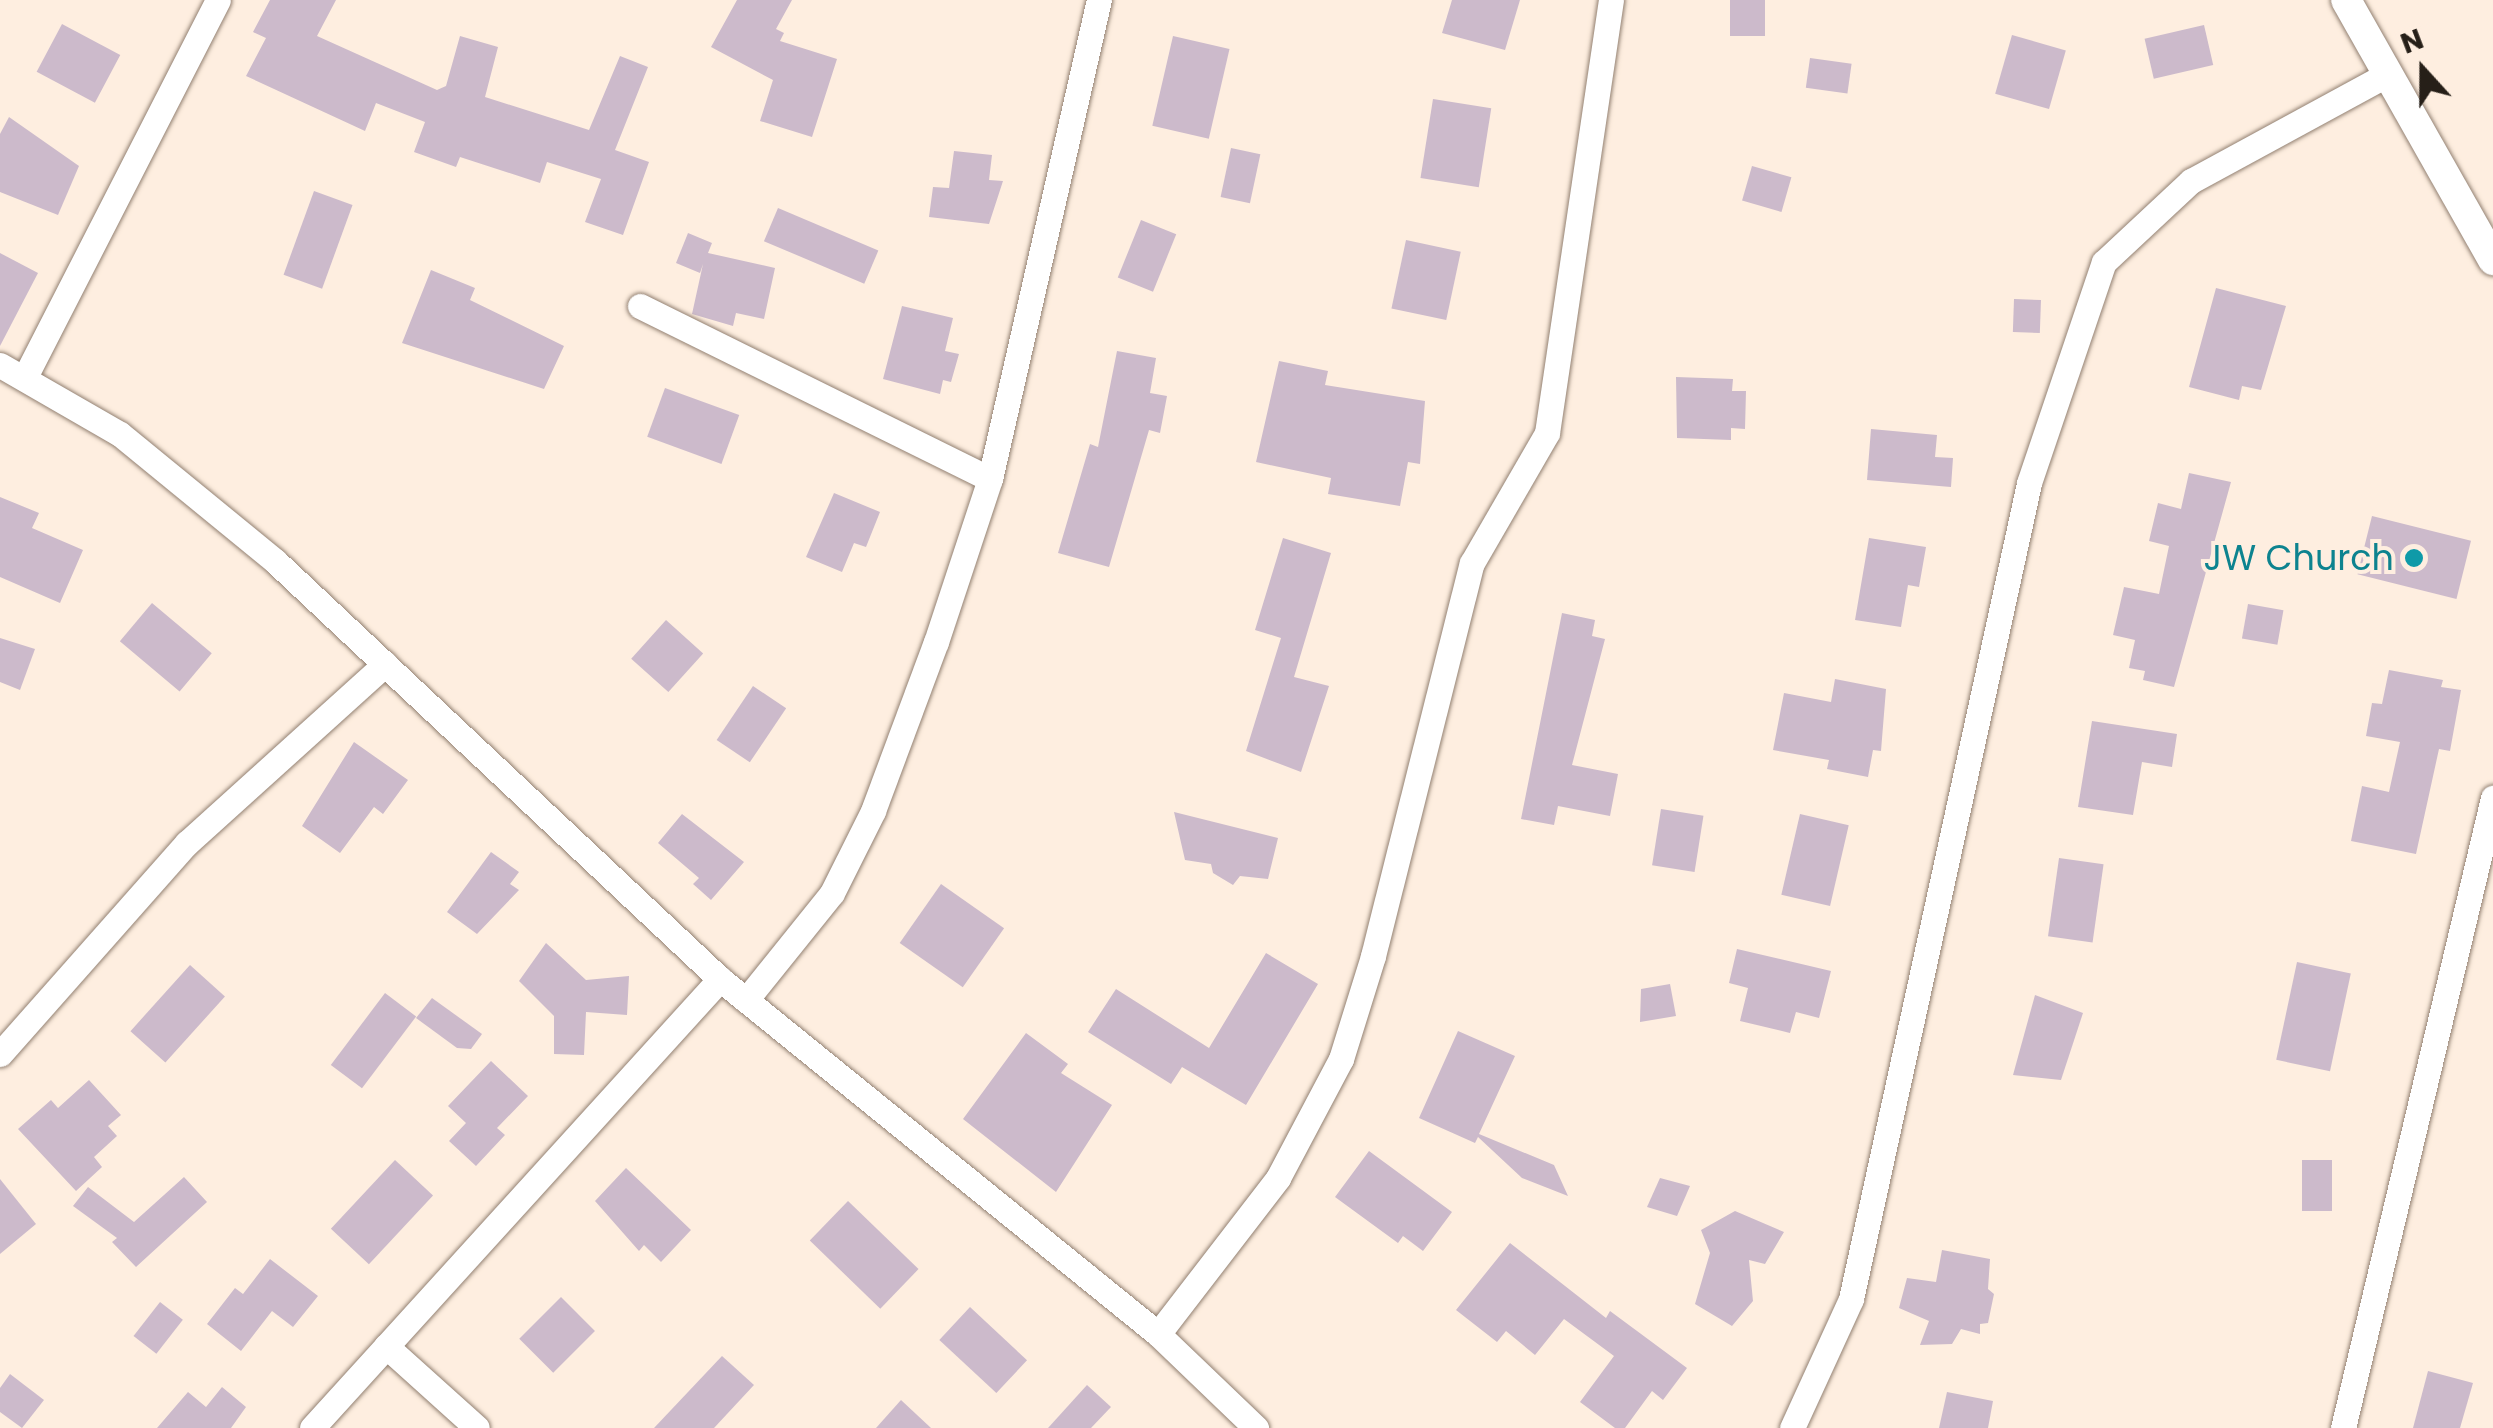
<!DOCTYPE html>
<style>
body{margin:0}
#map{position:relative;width:2493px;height:1428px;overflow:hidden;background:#feeee0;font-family:Poppins,sans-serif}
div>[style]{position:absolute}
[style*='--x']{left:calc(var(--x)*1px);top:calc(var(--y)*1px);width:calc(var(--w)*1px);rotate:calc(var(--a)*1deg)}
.building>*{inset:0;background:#ccbacb;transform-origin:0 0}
.roads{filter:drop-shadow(0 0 2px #928071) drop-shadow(0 0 2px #928071)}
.minor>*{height:25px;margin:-12.5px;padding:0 12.5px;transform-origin:12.5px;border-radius:12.5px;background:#fff}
.tertiary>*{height:30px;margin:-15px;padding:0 15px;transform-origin:15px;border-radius:15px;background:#fff}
.dots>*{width:28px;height:28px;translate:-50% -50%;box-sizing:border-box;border:5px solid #feeee0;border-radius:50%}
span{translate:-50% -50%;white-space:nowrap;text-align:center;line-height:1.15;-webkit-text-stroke:8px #feeee0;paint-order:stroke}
.culture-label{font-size:35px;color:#0d838f}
.right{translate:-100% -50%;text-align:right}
.north{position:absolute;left:2373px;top:20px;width:100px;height:100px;-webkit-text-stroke:8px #feeee0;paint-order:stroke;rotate:339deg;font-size:28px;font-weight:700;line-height:40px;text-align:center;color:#261f18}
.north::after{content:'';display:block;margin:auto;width:35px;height:45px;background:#261f18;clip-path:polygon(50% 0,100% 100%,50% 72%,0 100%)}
</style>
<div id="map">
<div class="building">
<i style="clip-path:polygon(270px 0,336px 0,317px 36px,437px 90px,446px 86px,460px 36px,498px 47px,485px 97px,589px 130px,620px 56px,648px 67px,615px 150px,649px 162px,623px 235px,585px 222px,601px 179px,547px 162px,540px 183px,460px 157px,456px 167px,414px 152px,425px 122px,376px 103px,365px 131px,246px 76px,266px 38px,253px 32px)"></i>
<i style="clip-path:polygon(737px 0,792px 0,776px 29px,784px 33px,780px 41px,837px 59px,812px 137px,760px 121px,773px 80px,711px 47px)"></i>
<i style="clip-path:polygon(1452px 0,1520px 0,1505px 50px,1442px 33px)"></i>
<i style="left:1730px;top:0;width:35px;height:36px"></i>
<i style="left:62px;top:24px;width:66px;height:54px;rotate:28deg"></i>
<i style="left:2204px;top:25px;width:41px;height:61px;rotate:77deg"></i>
<i style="left:2012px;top:35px;width:56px;height:61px;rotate:16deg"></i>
<i style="left:1173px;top:36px;width:58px;height:92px;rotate:13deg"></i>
<i style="left:1810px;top:58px;width:42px;height:30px;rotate:8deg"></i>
<i style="left:1433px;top:99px;width:59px;height:80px;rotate:9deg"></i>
<i style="clip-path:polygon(9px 117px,79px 166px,58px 215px,0 192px,0 134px)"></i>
<i style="left:1231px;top:148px;width:30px;height:50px;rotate:12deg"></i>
<i style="clip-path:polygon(954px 151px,992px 155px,989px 180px,1003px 181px,989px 224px,929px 217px,933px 187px,949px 188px)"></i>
<i style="left:1752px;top:166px;width:41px;height:36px;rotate:16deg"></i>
<i style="left:314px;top:191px;width:41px;height:89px;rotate:20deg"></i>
<i style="left:778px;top:208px;width:109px;height:36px;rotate:23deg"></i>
<i style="left:1141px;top:220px;width:38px;height:62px;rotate:22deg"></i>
<i style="clip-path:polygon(688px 233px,712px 243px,708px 253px,775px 268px,764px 319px,736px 313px,733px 326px,692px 314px,703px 264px,700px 273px,676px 263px)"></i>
<i style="left:1406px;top:240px;width:56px;height:70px;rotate:12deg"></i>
<i style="clip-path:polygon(0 253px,38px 273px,0 346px)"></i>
<i style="clip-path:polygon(431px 270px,475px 288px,470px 300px,564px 346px,544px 389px,402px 343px)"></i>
<i style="clip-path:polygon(2216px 288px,2286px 306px,2261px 390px,2242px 386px,2239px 400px,2189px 387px)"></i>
<i style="left:2014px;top:299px;width:27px;height:33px;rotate:2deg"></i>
<i style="clip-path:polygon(902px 306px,953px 318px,945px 351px,959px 354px,951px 382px,943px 380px,940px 394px,883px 379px)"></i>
<i style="clip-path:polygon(1117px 351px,1156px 358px,1150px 393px,1167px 396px,1160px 433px,1149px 430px,1109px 567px,1058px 553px,1090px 444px,1098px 447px)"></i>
<i style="clip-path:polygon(1279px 361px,1328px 371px,1325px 385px,1425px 401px,1420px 464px,1408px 462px,1400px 506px,1328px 494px,1331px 478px,1256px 462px)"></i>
<i style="clip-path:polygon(1676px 377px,1733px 379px,1732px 391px,1746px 391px,1745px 429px,1731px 428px,1731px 440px,1677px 438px)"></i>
<i style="left:665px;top:388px;width:79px;height:52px;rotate:20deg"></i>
<i style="clip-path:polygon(1871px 429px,1937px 435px,1935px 457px,1953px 458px,1951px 487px,1867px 480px)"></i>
<i style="clip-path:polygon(2189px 473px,2231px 482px,2174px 687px,2143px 680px,2145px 671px,2129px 668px,2135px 640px,2113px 635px,2124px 587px,2159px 594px,2169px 546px,2149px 541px,2158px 503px,2181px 509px)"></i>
<i style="clip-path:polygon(834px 493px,880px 512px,866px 547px,854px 543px,842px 572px,806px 557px)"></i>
<i style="clip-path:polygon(0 497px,39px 513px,32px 528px,83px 550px,60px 603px,0 577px)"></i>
<i style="left:2372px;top:516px;width:102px;height:60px;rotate:14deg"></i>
<i style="clip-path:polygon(1283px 538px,1331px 553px,1294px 677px,1329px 686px,1301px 772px,1246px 751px,1281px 638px,1255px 630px)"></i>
<i style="clip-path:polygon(1869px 538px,1926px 547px,1919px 587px,1908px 585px,1901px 627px,1855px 620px)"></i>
<i style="left:152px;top:603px;width:78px;height:50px;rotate:40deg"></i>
<i style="left:2248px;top:604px;width:36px;height:35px;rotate:10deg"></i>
<i style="clip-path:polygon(1562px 613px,1595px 620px,1592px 636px,1605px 639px,1572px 765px,1618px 774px,1610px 816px,1558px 806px,1554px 825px,1521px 819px)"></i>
<i style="left:666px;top:620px;width:50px;height:52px;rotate:42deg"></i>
<i style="clip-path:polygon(0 638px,35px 649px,20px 690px,0 682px)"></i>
<i style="clip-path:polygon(2389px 670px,2443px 680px,2441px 687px,2461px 690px,2450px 751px,2439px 749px,2416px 854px,2351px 841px,2362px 786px,2389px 792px,2400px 742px,2366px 736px,2372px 703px,2382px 704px)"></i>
<i style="clip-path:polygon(1835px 679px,1886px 689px,1881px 751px,1873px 750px,1868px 777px,1827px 769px,1829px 760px,1773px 750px,1784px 693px,1831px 702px)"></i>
<i style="left:753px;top:686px;width:40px;height:65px;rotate:34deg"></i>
<i style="clip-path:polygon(2092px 721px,2177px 734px,2172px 767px,2142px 762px,2133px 815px,2078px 807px)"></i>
<i style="clip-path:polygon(354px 742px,408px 780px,383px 814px,374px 807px,340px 853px,302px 826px)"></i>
<i style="left:1661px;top:809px;width:43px;height:57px;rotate:9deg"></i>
<i style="clip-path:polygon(1174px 812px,1278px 838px,1268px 879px,1240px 876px,1233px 885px,1213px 873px,1211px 864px,1185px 860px)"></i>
<i style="clip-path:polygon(682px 814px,744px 862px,711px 900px,693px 884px,699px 878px,658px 843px)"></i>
<i style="left:1800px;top:814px;width:50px;height:83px;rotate:13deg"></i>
<i style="clip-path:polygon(491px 852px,519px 872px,510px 884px,519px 890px,477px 934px,447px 912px)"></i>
<i style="left:2059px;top:858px;width:45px;height:79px;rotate:8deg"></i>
<i style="left:941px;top:884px;width:77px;height:72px;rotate:35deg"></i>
<i style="clip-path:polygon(546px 943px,586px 980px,629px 976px,627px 1015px,586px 1012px,584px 1055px,554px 1054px,554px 1016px,519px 981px)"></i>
<i style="clip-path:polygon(1737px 949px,1831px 971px,1819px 1018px,1796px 1012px,1790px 1033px,1740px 1021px,1748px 988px,1729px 983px)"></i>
<i style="clip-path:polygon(1266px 953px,1318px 984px,1246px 1105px,1182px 1067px,1171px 1084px,1088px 1032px,1116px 989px,1209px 1048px)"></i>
<i style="left:2297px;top:962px;width:55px;height:100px;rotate:12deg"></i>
<i style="left:190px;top:965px;width:47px;height:89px;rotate:42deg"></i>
<i style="clip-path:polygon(1670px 984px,1676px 1016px,1640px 1022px,1641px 989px)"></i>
<i style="left:385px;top:993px;width:39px;height:90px;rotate:37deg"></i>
<i style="clip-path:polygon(2035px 995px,2083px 1013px,2061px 1080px,2013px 1075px)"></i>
<i style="clip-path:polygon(432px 998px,482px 1034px,471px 1049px,457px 1048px,416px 1018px)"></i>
<i style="clip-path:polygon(1458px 1031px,1515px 1056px,1479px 1134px,1554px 1165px,1568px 1196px,1522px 1178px,1478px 1137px,1475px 1143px,1419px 1118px)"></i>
<i style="clip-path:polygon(1026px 1033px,1068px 1064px,1061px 1073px,1112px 1105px,1056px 1192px,963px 1119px)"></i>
<i style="clip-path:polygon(491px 1061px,528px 1096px,497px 1128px,505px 1135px,476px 1166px,449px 1141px,466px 1123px,448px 1106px)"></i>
<i style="clip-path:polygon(89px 1080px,121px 1115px,108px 1126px,117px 1136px,94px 1157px,102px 1167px,76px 1191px,18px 1129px,51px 1100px,58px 1108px)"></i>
<i style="clip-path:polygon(1369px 1151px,1452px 1212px,1423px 1251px,1403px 1236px,1398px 1243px,1335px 1197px)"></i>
<i style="left:395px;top:1160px;width:52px;height:94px;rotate:43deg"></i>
<i style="left:2302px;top:1160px;width:30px;height:51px"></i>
<i style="clip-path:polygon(626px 1168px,691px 1230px,661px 1262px,644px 1245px,639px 1251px,595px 1201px)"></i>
<i style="clip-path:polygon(184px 1177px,207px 1202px,136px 1267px,112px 1242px,117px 1238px,73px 1206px,88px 1187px,134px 1222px)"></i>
<i style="clip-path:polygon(1660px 1178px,1690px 1186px,1677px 1216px,1647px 1207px)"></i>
<i style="clip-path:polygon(0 1179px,36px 1224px,0 1254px)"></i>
<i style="left:848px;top:1201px;width:98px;height:55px;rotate:44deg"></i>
<i style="clip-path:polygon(1735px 1211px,1784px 1232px,1765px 1264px,1749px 1260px,1753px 1301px,1732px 1326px,1695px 1304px,1710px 1253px,1701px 1230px)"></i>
<i style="clip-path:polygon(1510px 1243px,1606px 1318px,1610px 1311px,1687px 1368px,1663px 1400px,1652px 1391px,1625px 1428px,1615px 1428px,1580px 1402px,1614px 1356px,1564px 1319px,1535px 1355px,1506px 1331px,1497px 1342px,1456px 1310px)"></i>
<i style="clip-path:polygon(1942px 1250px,1990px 1259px,1988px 1289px,1994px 1294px,1988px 1323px,1980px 1324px,1980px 1334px,1961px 1329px,1952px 1344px,1920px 1345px,1929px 1321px,1899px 1308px,1907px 1278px,1936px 1282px)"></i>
<i style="clip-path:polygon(270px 1259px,318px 1296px,293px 1327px,272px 1311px,241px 1351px,207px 1324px,235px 1288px,243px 1294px)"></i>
<i style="left:561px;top:1297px;width:48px;height:59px;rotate:45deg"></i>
<i style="left:160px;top:1302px;width:29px;height:43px;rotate:38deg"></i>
<i style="left:970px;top:1307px;width:78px;height:45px;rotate:43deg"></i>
<i style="clip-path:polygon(722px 1356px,754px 1385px,714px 1428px,654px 1428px)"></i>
<i style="clip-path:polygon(2428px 1371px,2473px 1383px,2460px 1428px,2413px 1428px)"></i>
<i style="clip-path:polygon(10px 1374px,44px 1400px,22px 1428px,0 1412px,0 1388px)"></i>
<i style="clip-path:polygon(1087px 1385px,1111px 1407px,1091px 1428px,1048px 1428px)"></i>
<i style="clip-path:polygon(222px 1387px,246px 1407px,231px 1428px,157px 1428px,188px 1392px,206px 1407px)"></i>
<i style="clip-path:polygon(1947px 1392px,1993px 1401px,1988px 1428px,1939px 1428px)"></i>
<i style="clip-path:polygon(901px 1400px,931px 1428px,876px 1428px)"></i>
</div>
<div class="roads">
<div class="minor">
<i style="--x:640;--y:306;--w:390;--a:26.3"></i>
<i style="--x:0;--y:365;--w:138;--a:29.9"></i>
<i style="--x:120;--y:434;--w:200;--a:39.3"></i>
<i style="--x:275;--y:561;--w:611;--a:43.21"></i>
<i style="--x:720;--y:979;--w:564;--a:39.02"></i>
<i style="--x:1158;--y:1334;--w:136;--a:43.8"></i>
<i style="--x:26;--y:375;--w:421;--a:-62.9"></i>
<i style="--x:746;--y:1000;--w:137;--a:-51.2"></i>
<i style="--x:832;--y:893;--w:92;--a:-63.4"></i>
<i style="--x:873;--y:811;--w:180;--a:-69.6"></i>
<i style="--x:936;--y:642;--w:172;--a:-71.7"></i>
<i style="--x:990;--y:479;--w:491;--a:-77.2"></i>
<i style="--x:0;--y:1054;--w:282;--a:-48.5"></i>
<i style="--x:187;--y:843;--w:267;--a:-42.1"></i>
<i style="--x:1158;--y:1334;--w:197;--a:-52.4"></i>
<i style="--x:1278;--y:1178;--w:135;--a:-62.1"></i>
<i style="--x:1341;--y:1059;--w:108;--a:-72.7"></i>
<i style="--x:1373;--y:956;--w:405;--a:-75.9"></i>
<i style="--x:1472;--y:563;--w:150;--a:-60"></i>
<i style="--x:1547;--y:433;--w:438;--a:-81.6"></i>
<i style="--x:386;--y:1346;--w:122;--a:42"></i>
<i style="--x:312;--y:1428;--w:607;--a:-47.74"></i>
<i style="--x:1792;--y:1428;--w:142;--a:-65.4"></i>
<i style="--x:1851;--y:1299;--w:835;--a:-77.69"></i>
<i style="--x:2029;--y:483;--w:233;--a:-71.3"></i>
<i style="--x:2104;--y:262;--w:119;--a:-43"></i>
<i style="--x:2191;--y:181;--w:222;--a:-28.5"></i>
<i style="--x:2343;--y:1428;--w:648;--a:-76.61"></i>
</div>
<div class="tertiary">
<i style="--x:2346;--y:0;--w:299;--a:60.5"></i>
</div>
</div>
<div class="dots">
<i style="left:2414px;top:558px;background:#0f9aa8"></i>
</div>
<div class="culture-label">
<span class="right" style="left:2394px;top:558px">JW Church</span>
</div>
<div class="north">N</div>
</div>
